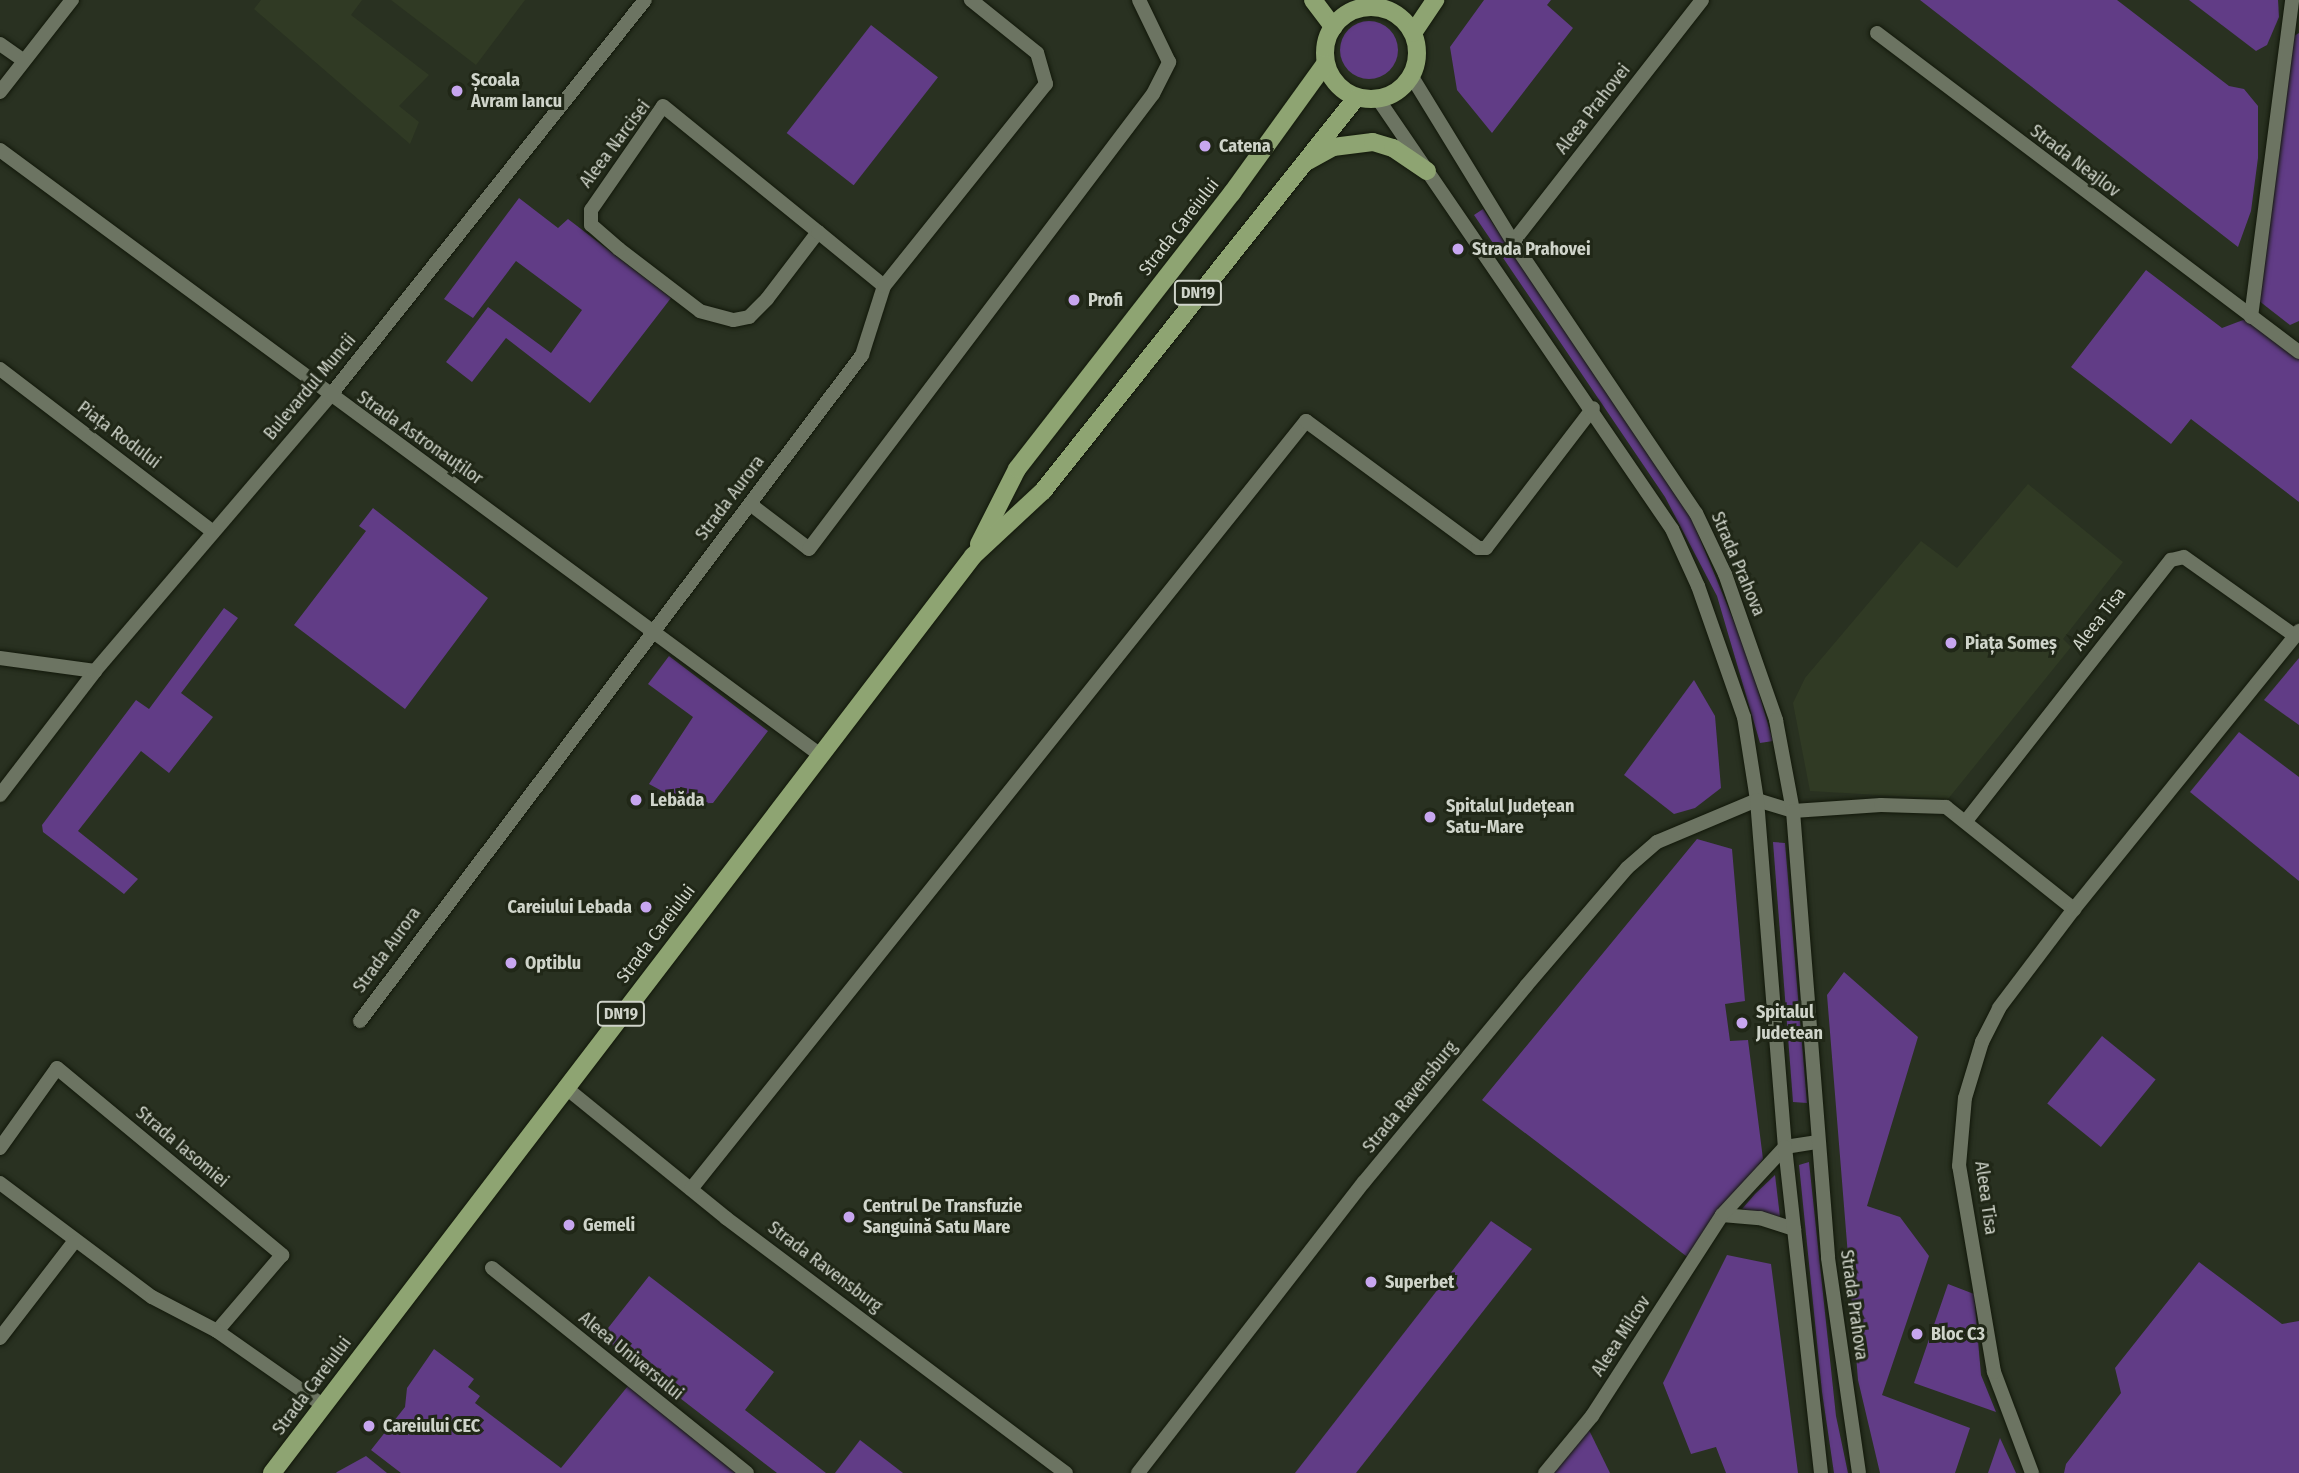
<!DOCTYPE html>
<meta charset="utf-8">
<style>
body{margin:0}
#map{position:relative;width:2299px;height:1473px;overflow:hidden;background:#293121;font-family:"Fira Sans Condensed",sans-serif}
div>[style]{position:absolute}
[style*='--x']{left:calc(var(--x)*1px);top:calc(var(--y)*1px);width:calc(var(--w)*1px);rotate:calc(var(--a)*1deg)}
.built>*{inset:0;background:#303a24}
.green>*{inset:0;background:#613c86;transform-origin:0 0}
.round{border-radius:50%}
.roads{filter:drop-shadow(0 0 2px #12180a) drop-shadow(0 0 2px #12180a)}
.minor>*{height:14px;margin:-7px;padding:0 7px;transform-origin:7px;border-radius:7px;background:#6c7462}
.tertiary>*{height:14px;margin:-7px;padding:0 7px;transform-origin:7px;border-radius:7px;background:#6c7462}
.primary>*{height:18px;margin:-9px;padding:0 9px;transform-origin:9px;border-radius:9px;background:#8ea472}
.primary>.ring{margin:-9px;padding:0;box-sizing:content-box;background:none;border:18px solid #8ea472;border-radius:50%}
.dots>*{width:19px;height:19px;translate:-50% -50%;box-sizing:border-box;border:4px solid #202717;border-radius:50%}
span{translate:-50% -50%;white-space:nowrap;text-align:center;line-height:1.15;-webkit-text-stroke:6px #202717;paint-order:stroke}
.shield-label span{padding:2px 5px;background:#202717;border:2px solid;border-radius:5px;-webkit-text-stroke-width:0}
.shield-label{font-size:16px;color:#cfd4ca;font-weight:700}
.poi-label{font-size:18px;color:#cfd4ca;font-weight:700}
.left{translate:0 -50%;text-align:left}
.right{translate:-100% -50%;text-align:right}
.street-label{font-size:18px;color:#cfd4ca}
</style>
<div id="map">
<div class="built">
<i style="clip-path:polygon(261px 0,362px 0,351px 15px,429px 75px,399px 106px,419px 122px,410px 144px,254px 9px)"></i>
<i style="clip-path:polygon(391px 0,525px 0,476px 65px)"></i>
<i style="clip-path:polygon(2028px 484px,2123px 562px,2063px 639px,2071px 647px,1948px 799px,1810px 791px,1793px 703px,1805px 678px,1921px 541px,1957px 568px)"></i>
</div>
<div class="green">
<i style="clip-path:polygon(1484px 0,1551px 0,1547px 5px,1573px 28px,1492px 133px,1457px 90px,1450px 47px)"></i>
<i style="clip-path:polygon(1920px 0,2117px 0,2229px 86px,2244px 89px,2258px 106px,2258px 158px,2251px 211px,2238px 247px)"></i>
<i style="clip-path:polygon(2189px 0,2278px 0,2279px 17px,2267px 45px,2256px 51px)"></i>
<i class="round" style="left:1340px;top:21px;width:58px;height:58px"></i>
<i style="left:871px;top:25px;width:85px;height:137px;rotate:38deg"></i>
<i style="clip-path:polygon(2299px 33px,2299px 321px,2290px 325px,2254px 297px,2289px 39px)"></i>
<i style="clip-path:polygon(519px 198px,558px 228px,568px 219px,671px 298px,590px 403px,506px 338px,472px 382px,446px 362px,488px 307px,551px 353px,582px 310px,516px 261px,473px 318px,444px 299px)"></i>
<i style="clip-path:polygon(1483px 209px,1688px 510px,1747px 653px,1773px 741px,1760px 743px,1717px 596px,1665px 497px,1474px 215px)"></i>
<i style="clip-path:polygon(2146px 270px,2222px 328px,2251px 317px,2299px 352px,2299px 502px,2191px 419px,2171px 444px,2071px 367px)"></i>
<i style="clip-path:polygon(373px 508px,488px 598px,405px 709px,294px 625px,366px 531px,359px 526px)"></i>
<i style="clip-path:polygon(224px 608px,238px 618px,181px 693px,213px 717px,169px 773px,141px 751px,78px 831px,138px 879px,124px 894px,43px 832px,42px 825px,136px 700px,149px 709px)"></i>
<i style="clip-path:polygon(669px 656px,768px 731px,713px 803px,686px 804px,649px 784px,693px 717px,648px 684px)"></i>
<i style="clip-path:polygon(2299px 658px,2299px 725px,2264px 700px)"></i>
<i style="clip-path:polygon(1694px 680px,1715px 716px,1721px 788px,1695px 808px,1674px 814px,1624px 775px)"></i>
<i style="clip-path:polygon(2239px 732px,2299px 777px,2299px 881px,2190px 792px)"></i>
<i style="clip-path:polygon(1697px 839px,1732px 849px,1745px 1001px,1725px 1004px,1730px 1041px,1748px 1040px,1763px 1159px,1690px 1259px,1482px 1100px)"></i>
<i style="clip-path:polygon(1773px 842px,1785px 843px,1807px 1103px,1793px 1102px)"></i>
<i style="clip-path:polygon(1844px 972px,1918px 1037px,1867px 1206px,1900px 1217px,1929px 1256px,1882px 1395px,1970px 1428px,1955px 1473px,1880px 1473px,1858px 1380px,1827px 995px)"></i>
<i style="left:2102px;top:1036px;width:69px;height:87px;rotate:39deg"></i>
<i style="clip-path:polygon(1809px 1162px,1836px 1416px,1848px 1473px,1834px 1473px,1822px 1392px,1799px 1165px)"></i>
<i style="clip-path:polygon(1775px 1175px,1780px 1217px,1742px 1209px,1755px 1194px)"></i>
<i style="clip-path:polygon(1491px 1221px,1532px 1249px,1356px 1473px,1295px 1473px)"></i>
<i style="clip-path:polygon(1727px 1255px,1771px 1264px,1798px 1473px,1726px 1473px,1716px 1447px,1691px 1454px,1663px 1383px)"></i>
<i style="clip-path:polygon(2199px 1262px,2282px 1324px,2299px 1321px,2299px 1473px,2064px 1473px,2066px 1464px,2121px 1393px,2115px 1368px)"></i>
<i style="clip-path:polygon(649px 1276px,774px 1372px,745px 1410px,826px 1473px,777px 1473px,601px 1337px)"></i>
<i style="clip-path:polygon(1948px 1284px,1974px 1294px,1981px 1375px,1996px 1412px,1914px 1383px)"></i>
<i style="clip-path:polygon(434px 1349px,474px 1379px,468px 1387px,480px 1396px,475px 1403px,561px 1468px,632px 1381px,747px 1473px,401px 1473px,371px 1450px,405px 1407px,407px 1388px)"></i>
<i style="clip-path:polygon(1588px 1428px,1610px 1473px,1551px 1473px)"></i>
<i style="clip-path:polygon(2000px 1438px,2016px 1473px,1988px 1473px)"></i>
<i style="clip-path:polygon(860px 1440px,903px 1473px,835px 1473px)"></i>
<i style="clip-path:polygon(366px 1456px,387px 1473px,336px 1473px,337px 1472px)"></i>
</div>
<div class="roads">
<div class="minor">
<i style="--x:1877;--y:33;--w:529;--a:37.09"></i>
<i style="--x:0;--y:44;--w:29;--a:35"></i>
<i style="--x:0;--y:92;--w:117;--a:-52"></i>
<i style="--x:0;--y:150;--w:1018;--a:36.41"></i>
<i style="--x:818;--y:232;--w:84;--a:127.3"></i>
<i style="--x:767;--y:299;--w:25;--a:135"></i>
<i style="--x:749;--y:317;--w:16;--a:169"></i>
<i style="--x:733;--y:320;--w:34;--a:-165"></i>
<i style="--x:700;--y:311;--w:102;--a:-142.6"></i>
<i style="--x:619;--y:249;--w:37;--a:-139"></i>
<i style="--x:591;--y:225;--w:15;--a:-90"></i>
<i style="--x:591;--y:210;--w:126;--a:-55.3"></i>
<i style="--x:663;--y:106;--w:200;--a:39.1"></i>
<i style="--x:818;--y:232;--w:85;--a:39.3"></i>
<i style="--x:1513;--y:242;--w:307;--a:-52"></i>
<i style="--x:2251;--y:317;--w:320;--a:-82.6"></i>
<i style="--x:0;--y:369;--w:268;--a:37.4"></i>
<i style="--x:750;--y:504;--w:74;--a:37.3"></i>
<i style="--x:809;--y:549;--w:570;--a:-52.91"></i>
<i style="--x:1153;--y:94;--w:36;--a:-63"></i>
<i style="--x:1169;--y:62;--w:69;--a:-115.8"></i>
<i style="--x:0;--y:658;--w:96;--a:7.8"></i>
<i style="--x:0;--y:795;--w:156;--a:-52.5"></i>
<i style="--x:95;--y:671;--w:360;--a:-49.5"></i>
<i style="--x:329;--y:397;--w:507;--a:-51.48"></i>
<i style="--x:1966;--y:821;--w:332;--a:-51.9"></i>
<i style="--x:2171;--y:560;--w:13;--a:-13"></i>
<i style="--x:2184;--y:557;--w:136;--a:35.4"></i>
<i style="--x:360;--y:1021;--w:834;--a:-52.99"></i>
<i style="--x:862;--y:355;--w:72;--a:-72.3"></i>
<i style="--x:884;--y:286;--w:259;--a:-51.3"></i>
<i style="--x:1046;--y:84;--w:32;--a:-106"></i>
<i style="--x:1037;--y:53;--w:85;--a:-141.2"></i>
<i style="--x:565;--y:1087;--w:208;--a:39.1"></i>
<i style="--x:726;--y:1218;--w:425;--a:36.9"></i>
<i style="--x:0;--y:1148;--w:98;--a:-54.5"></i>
<i style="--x:57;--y:1068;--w:293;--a:39.7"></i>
<i style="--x:282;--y:1255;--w:100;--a:130.5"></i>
<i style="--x:0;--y:1183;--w:190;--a:36.9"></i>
<i style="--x:152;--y:1297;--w:73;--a:27.6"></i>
<i style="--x:217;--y:1331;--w:131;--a:35"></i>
<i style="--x:691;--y:1189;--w:984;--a:-51.31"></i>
<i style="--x:1306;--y:421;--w:214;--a:36.4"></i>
<i style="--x:1478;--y:548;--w:8;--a:0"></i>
<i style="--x:1486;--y:548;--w:176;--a:-52.6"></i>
<i style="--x:1722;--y:1215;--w:38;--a:5"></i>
<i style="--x:1760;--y:1218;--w:36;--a:18"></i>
<i style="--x:492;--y:1268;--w:327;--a:38.8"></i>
<i style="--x:0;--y:1338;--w:121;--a:-52.4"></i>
<i style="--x:1138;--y:1473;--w:368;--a:-52.2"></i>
<i style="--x:1364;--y:1182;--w:254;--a:-50.4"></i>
<i style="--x:1526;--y:986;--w:155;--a:-49.4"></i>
<i style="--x:1627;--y:868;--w:40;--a:-41"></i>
<i style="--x:1657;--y:842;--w:108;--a:-22.8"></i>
<i style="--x:1757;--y:800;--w:38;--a:17"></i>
<i style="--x:1793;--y:811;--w:88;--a:-3.9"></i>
<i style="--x:1881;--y:805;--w:65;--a:1.8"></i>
<i style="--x:1946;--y:807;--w:164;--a:38.6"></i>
<i style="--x:1545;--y:1473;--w:74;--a:-50.5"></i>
<i style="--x:1592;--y:1416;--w:239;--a:-57.1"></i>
<i style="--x:1722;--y:1215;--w:93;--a:-47.2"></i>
<i style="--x:1785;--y:1147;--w:30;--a:-9"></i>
<i style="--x:2032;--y:1473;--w:108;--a:-110.6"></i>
<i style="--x:1994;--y:1372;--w:209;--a:-99.6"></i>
<i style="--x:1959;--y:1166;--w:68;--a:-85"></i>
<i style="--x:1965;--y:1098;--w:59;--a:-73.1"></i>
<i style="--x:1982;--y:1042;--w:38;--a:-63"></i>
<i style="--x:1999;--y:1008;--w:124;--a:-52.9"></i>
<i style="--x:2074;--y:909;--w:358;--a:-51"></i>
</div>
<div class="tertiary">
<i style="--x:1412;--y:77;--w:193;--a:58.5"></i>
<i style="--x:1513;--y:242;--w:327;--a:56"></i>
<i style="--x:1696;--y:513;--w:68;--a:64.6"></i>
<i style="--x:1725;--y:574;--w:155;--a:70.7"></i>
<i style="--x:1776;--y:720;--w:93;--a:79.4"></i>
<i style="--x:1793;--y:811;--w:448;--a:85.5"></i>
<i style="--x:1828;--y:1258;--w:217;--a:81.8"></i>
<i style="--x:1378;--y:99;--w:521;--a:55.64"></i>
<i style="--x:1672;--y:529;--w:63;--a:65.5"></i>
<i style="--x:1698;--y:586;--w:139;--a:70.7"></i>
<i style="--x:1744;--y:717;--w:84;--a:81.1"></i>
<i style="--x:1757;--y:800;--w:348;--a:85.4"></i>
<i style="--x:1785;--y:1147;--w:328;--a:83.7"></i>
</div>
<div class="primary">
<i style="--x:1313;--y:0;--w:34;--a:53"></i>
<i class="ring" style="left:1325px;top:7px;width:74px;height:74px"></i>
<i style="--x:1413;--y:33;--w:40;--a:-56"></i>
<i style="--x:1308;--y:161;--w:29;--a:-29"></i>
<i style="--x:1333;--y:147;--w:40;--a:-7.1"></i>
<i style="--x:1373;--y:142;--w:21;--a:17"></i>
<i style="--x:1393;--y:148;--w:41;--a:34.1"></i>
<i style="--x:979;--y:544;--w:84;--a:-63.1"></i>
<i style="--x:1017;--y:469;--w:350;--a:-52.1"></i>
<i style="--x:1232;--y:193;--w:159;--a:-54.2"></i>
<i style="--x:272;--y:1473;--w:1154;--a:-52.6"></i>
<i style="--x:973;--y:556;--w:96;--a:-42.9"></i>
<i style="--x:1043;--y:491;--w:502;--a:-51.46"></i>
</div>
</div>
<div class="dots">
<i style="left:457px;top:91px;background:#c7a6ef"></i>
<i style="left:1205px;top:146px;background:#c7a6ef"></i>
<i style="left:1458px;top:249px;background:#c7a6ef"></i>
<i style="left:1074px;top:300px;background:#c7a6ef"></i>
<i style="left:1951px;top:643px;background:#c7a6ef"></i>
<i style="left:636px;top:800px;background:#c7a6ef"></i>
<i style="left:1430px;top:817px;background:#c7a6ef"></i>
<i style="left:646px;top:907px;background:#c7a6ef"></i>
<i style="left:511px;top:963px;background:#c7a6ef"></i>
<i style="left:1742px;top:1023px;background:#c7a6ef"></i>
<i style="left:849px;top:1217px;background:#c7a6ef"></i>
<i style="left:569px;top:1225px;background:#c7a6ef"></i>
<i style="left:1371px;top:1282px;background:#c7a6ef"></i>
<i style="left:1917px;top:1334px;background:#c7a6ef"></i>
<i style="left:369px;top:1426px;background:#c7a6ef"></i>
</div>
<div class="shield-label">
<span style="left:1198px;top:293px">DN19</span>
<span style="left:621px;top:1014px">DN19</span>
</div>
<div class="poi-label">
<span class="left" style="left:471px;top:91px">Școala<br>Avram Iancu</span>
<span class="left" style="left:1219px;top:146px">Catena</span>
<span class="left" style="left:1472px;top:249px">Strada Prahovei</span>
<span class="left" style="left:1088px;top:300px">Profi</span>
<span class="left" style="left:1965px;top:643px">Piața Someș</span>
<span class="left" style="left:650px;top:800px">Lebăda</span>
<span class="left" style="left:1446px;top:817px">Spitalul Județean<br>Satu-Mare</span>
<span class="right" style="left:632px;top:907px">Careiului Lebada</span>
<span class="left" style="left:525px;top:963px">Optiblu</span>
<span class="left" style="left:1756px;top:1023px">Spitalul<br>Judetean</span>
<span class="left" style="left:863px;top:1217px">Centrul De Transfuzie<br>Sanguină Satu Mare</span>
<span class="left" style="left:583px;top:1225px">Gemeli</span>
<span class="left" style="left:1385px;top:1282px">Superbet</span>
<span class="left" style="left:1931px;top:1334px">Bloc C3</span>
<span class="left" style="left:383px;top:1426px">Careiului CEC</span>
</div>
<div class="street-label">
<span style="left:1593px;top:109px;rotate:-52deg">Aleea Prahovei</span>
<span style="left:615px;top:144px;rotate:-53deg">Aleea Narcisei</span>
<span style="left:2075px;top:161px;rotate:37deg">Strada Neajlov</span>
<span style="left:1179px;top:227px;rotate:-52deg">Strada Careiului</span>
<span style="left:310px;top:387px;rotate:-50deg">Bulevardul Muncii</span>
<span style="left:119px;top:435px;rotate:37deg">Piața Rodului</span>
<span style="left:420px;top:438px;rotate:35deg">Strada Astronauților</span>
<span style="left:730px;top:498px;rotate:-53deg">Strada Aurora</span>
<span style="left:1738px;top:564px;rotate:67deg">Strada Prahova</span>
<span style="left:2099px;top:619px;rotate:-52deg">Aleea Tisa</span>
<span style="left:656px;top:934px;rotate:-53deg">Strada Careiului</span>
<span style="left:387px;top:950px;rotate:-54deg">Strada Aurora</span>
<span style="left:1410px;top:1097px;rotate:-51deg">Strada Ravensburg</span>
<span style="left:182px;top:1147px;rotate:40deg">Strada Iasomiei</span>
<span style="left:1986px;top:1198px;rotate:82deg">Aleea Tisa</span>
<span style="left:825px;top:1267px;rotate:37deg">Strada Ravensburg</span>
<span style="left:1854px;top:1305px;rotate:82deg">Strada Prahova</span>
<span style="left:1621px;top:1336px;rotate:-57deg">Aleea Milcov</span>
<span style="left:631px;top:1356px;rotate:39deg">Aleea Universului</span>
<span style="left:312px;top:1386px;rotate:-53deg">Strada Careiului</span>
</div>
</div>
